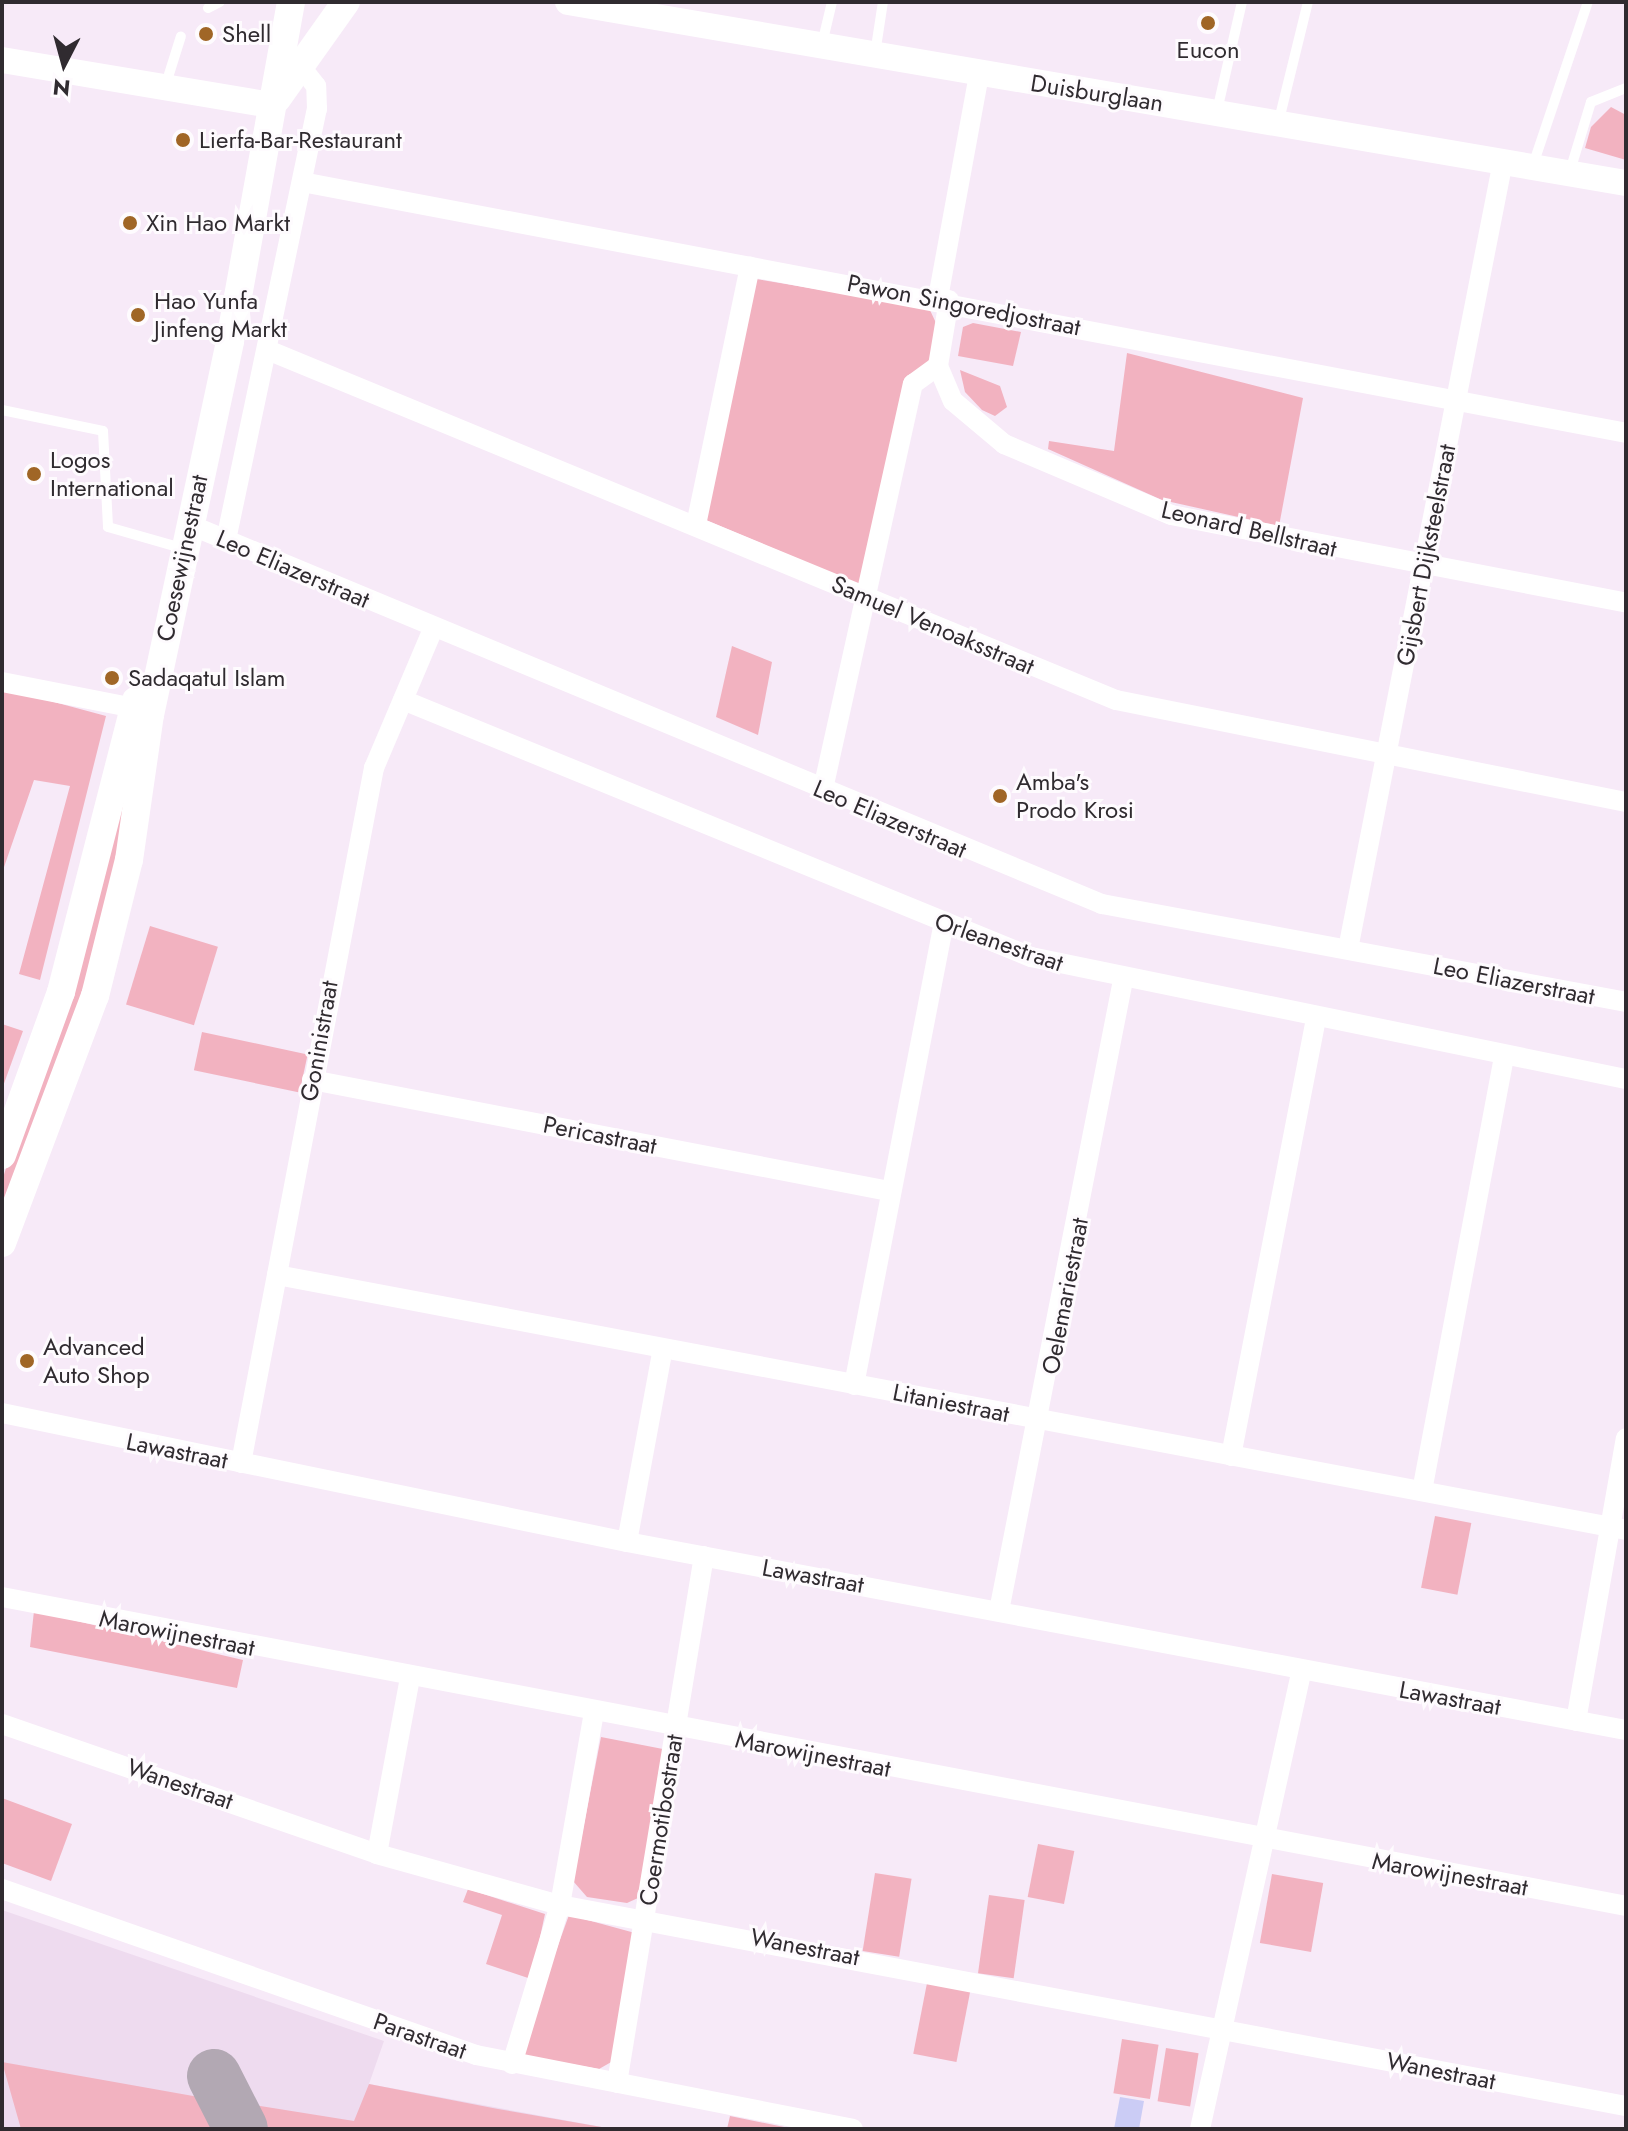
<!DOCTYPE html>
<style>
body{margin:0}
#map{position:relative;width:1628px;height:2131px;overflow:hidden;background:#f7eaf8;font-family:Jost,sans-serif}
div>[style]{position:absolute}
[style*='--x']{left:calc(var(--x)*1px);top:calc(var(--y)*1px);width:calc(var(--w)*1px);rotate:calc(var(--a)*1deg)}
.built>*{inset:0;background:#eedbef}
.green>*{inset:0;background:#f2b2c0;transform-origin:0 0}
.water>*{inset:0;background:#cbccf5}
.taxiway>*{height:54px;margin:-27px;padding:0 27px;transform-origin:27px;border-radius:27px;background:#b2a8b3}
.service>*{height:10px;margin:-5px;padding:0 5px;transform-origin:5px;border-radius:5px;background:#fff}
.minor>*{height:20px;margin:-10px;padding:0 10px;transform-origin:10px;border-radius:10px;background:#fff}
.tertiary>*{height:26px;margin:-13px;padding:0 13px;transform-origin:13px;border-radius:13px;background:#fff}
.secondary>*{height:28px;margin:-14px;padding:0 14px;transform-origin:14px;border-radius:14px;background:#fff}
.dots>*{width:22px;height:22px;translate:-50% -50%;box-sizing:border-box;border:4px solid #fefbfe;border-radius:50%}
span{translate:-50% -50%;white-space:nowrap;text-align:center;line-height:1.15;-webkit-text-stroke:6px #fefbfe;paint-order:stroke}
.poi-label{font-size:24px;color:#302b30}
.left{translate:0 -50%;text-align:left}
.street-label{font-size:24px;color:#302b30}
.frame{position:absolute;inset:0;border:4px solid #302b30;pointer-events:none}
.north{position:absolute;left:24px;top:24px;width:80px;height:80px;-webkit-text-stroke:6px #fefbfe;paint-order:stroke;rotate:186deg;font-size:22px;font-weight:700;line-height:32px;text-align:center;color:#302b30}
.north::after{content:'';display:block;margin:auto;width:28px;height:36px;background:#302b30;clip-path:polygon(50% 0,100% 100%,50% 72%,0 100%)}
</style>
<div id="map">
<div class="built">
<i style="clip-path:polygon(2px 1910px,384px 2041px,369px 2084px,613px 2129px,2px 2129px)"></i>
</div>
<div class="green">
<i style="clip-path:polygon(1611px 107px,1626px 115px,1626px 160px,1585px 148px,1591px 127px)"></i>
<i style="clip-path:polygon(756px 279px,929px 308px,936px 323px,932px 361px,909px 375px,860px 585px,706px 520px)"></i>
<i style="clip-path:polygon(973px 323px,1021px 332px,1013px 366px,958px 356px,963px 327px)"></i>
<i style="clip-path:polygon(1127px 353px,1303px 398px,1279px 526px,1162px 500px,1048px 449px,1049px 441px,1114px 451px)"></i>
<i style="clip-path:polygon(960px 370px,1000px 386px,1007px 407px,995px 416px,982px 410px,965px 392px)"></i>
<i style="clip-path:polygon(732px 646px,772px 662px,758px 735px,716px 717px)"></i>
<i style="clip-path:polygon(2px 688px,106px 716px,40px 980px,19px 974px,70px 786px,34px 780px,2px 873px)"></i>
<i style="clip-path:polygon(131px 789px,100px 944px,2px 1224px,2px 1181px,116px 816px)"></i>
<i style="left:150px;top:926px;width:71px;height:82px;rotate:17deg"></i>
<i style="clip-path:polygon(2px 1024px,23px 1031px,2px 1089px)"></i>
<i style="left:202px;top:1032px;width:108px;height:39px;rotate:12deg"></i>
<i style="left:1435px;top:1516px;width:37px;height:73px;rotate:11deg"></i>
<i style="clip-path:polygon(34px 1611px,243px 1660px,237px 1688px,30px 1647px)"></i>
<i style="clip-path:polygon(601px 1737px,668px 1750px,638px 1898px,627px 1903px,587px 1897px,573px 1881px)"></i>
<i style="clip-path:polygon(2px 1798px,72px 1824px,51px 1881px,2px 1863px)"></i>
<i style="left:1038px;top:1844px;width:37px;height:54px;rotate:11deg"></i>
<i style="left:875px;top:1873px;width:37px;height:79px;rotate:9deg"></i>
<i style="left:1272px;top:1874px;width:52px;height:70px;rotate:10deg"></i>
<i style="clip-path:polygon(468px 1889px,545px 1914px,531px 1979px,486px 1964px,502px 1915px,463px 1902px)"></i>
<i style="left:989px;top:1895px;width:36px;height:79px;rotate:8deg"></i>
<i style="clip-path:polygon(569px 1915px,635px 1933px,613px 2061px,599px 2069px,525px 2056px,523px 2042px)"></i>
<i style="left:927px;top:1983px;width:44px;height:72px;rotate:11deg"></i>
<i style="left:1122px;top:2039px;width:37px;height:55px;rotate:9deg"></i>
<i style="left:1166px;top:2048px;width:33px;height:54px;rotate:9deg"></i>
<i style="clip-path:polygon(2px 2062px,210px 2099px,219px 2129px,21px 2129px)"></i>
<i style="clip-path:polygon(369px 2084px,498px 2109px,613px 2129px,252px 2129px,248px 2104px,354px 2121px)"></i>
<i style="clip-path:polygon(730px 2116px,794px 2129px,795px 2129px,727px 2129px)"></i>
</div>
<div class="water">
<i style="clip-path:polygon(1120px 2097px,1144px 2101px,1139px 2129px,1114px 2129px)"></i>
</div>
<div class="taxiway">
<i style="--x:214;--y:2076;--w:59;--a:63"></i>
</div>
<div class="service">
<i style="--x:208;--y:8;--w:13;--a:-27"></i>
<i style="--x:822;--y:44;--w:43;--a:-76.6"></i>
<i style="--x:875;--y:54;--w:53;--a:-81.3"></i>
<i style="--x:165;--y:87;--w:53;--a:-72.6"></i>
<i style="--x:1217;--y:111;--w:112;--a:-77.1"></i>
<i style="--x:1278;--y:124;--w:126;--a:-76.2"></i>
<i style="--x:1533;--y:165;--w:172;--a:-71.4"></i>
<i style="--x:1570;--y:171;--w:72;--a:-73.1"></i>
<i style="--x:1591;--y:102;--w:38;--a:-22"></i>
<i style="--x:2;--y:410;--w:103;--a:11.7"></i>
<i style="--x:103;--y:431;--w:96;--a:87"></i>
<i style="--x:108;--y:527;--w:66;--a:15.9"></i>
</div>
<div class="minor">
<i style="--x:302;--y:182;--w:1348;--a:10.73"></i>
<i style="--x:938;--y:298;--w:228;--a:-79.6"></i>
<i style="--x:949;--y:300;--w:67;--a:99.5"></i>
<i style="--x:938;--y:366;--w:38;--a:67"></i>
<i style="--x:953;--y:401;--w:67;--a:40.1"></i>
<i style="--x:1004;--y:444;--w:181;--a:23"></i>
<i style="--x:1171;--y:515;--w:463;--a:10.9"></i>
<i style="--x:270;--y:351;--w:915;--a:22.42"></i>
<i style="--x:1116;--y:700;--w:520;--a:11.31"></i>
<i style="--x:188;--y:524;--w:990;--a:22.58"></i>
<i style="--x:1102;--y:904;--w:533;--a:10.59"></i>
<i style="--x:696;--y:525;--w:264;--a:-78.2"></i>
<i style="--x:226;--y:540;--w:441;--a:-78.1"></i>
<i style="--x:317;--y:109;--w:23;--a:-92"></i>
<i style="--x:316;--y:86;--w:24;--a:-128"></i>
<i style="--x:2;--y:682;--w:135;--a:11.1"></i>
<i style="--x:403;--y:700;--w:679;--a:22.26"></i>
<i style="--x:1031;--y:957;--w:607;--a:11.59"></i>
<i style="--x:823;--y:789;--w:415;--a:-77.5"></i>
<i style="--x:913;--y:384;--w:31;--a:-36"></i>
<i style="--x:1348;--y:949;--w:803;--a:-78.87"></i>
<i style="--x:312;--y:1080;--w:588;--a:10.89"></i>
<i style="--x:277;--y:1275;--w:1373;--a:10.7"></i>
<i style="--x:854;--y:1385;--w:470;--a:-79"></i>
<i style="--x:2;--y:1413;--w:638;--a:11.66"></i>
<i style="--x:627;--y:1542;--w:1017;--a:10.66"></i>
<i style="--x:1231;--y:1456;--w:445;--a:-79"></i>
<i style="--x:241;--y:1463;--w:708;--a:-79.17"></i>
<i style="--x:374;--y:768;--w:151;--a:-67"></i>
<i style="--x:1422;--y:1491;--w:444;--a:-79.3"></i>
<i style="--x:627;--y:1542;--w:197;--a:-79.5"></i>
<i style="--x:2;--y:1597;--w:1653;--a:10.77"></i>
<i style="--x:999;--y:1611;--w:643;--a:-78.88"></i>
<i style="--x:1576;--y:1721;--w:287;--a:-80"></i>
<i style="--x:2;--y:1724;--w:397;--a:19.1"></i>
<i style="--x:377;--y:1854;--w:190;--a:15.6"></i>
<i style="--x:560;--y:1905;--w:1085;--a:10.68"></i>
<i style="--x:377;--y:1854;--w:180;--a:-79.4"></i>
<i style="--x:2;--y:1889;--w:502;--a:19.3"></i>
<i style="--x:476;--y:2055;--w:384;--a:11.1"></i>
<i style="--x:512;--y:2064;--w:166;--a:-73.2"></i>
<i style="--x:560;--y:1905;--w:196;--a:-80"></i>
<i style="--x:617;--y:2083;--w:534;--a:-80.63"></i>
<i style="--x:1200;--y:2129;--w:470;--a:-77.5"></i>
</div>
<div class="tertiary">
<i style="--x:568;--y:2;--w:1073;--a:9.71"></i>
<i style="--x:2;--y:60;--w:261;--a:9.5"></i>
</div>
<div class="secondary">
<i style="--x:277;--y:99;--w:119;--a:-54.6"></i>
<i style="--x:2;--y:1155;--w:173;--a:-70.1"></i>
<i style="--x:61;--y:992;--w:301;--a:-75.6"></i>
<i style="--x:2;--y:1243;--w:264;--a:-69.4"></i>
<i style="--x:95;--y:996;--w:140;--a:-76"></i>
<i style="--x:129;--y:860;--w:147;--a:-81.8"></i>
<i style="--x:150;--y:715;--w:382;--a:-77.9"></i>
<i style="--x:230;--y:341;--w:344;--a:-79.8"></i>
</div>
<div class="dots">
<i style="left:1208px;top:23px;background:#a06626"></i>
<i style="left:206px;top:34px;background:#a06626"></i>
<i style="left:183px;top:140px;background:#a06626"></i>
<i style="left:130px;top:223px;background:#a06626"></i>
<i style="left:138px;top:315px;background:#a06626"></i>
<i style="left:34px;top:474px;background:#a06626"></i>
<i style="left:112px;top:678px;background:#a06626"></i>
<i style="left:1000px;top:796px;background:#a06626"></i>
<i style="left:27px;top:1361px;background:#a06626"></i>
</div>
<div class="poi-label">
<span class="left" style="left:222px;top:34px">Shell</span>
<span style="left:1208px;top:50px">Eucon</span>
<span class="left" style="left:199px;top:140px">Lierfa-Bar-Restaurant</span>
<span class="left" style="left:146px;top:223px">Xin Hao Markt</span>
<span class="left" style="left:154px;top:315px">Hao Yunfa<br>Jinfeng Markt</span>
<span class="left" style="left:50px;top:474px">Logos<br>International</span>
<span class="left" style="left:128px;top:678px">Sadaqatul Islam</span>
<span class="left" style="left:1016px;top:796px">Amba's<br>Prodo Krosi</span>
<span class="left" style="left:43px;top:1361px">Advanced<br>Auto Shop</span>
</div>
<div class="street-label">
<span style="left:1097px;top:93px;rotate:9deg">Duisburglaan</span>
<span style="left:964px;top:305px;rotate:11deg">Pawon Singoredjostraat</span>
<span style="left:1249px;top:529px;rotate:13deg">Leonard Bellstraat</span>
<span style="left:1426px;top:555px;rotate:-79deg">Gijsbert Dijksteelstraat</span>
<span style="left:182px;top:558px;rotate:-78deg">Coesewijnestraat</span>
<span style="left:293px;top:569px;rotate:23deg">Leo Eliazerstraat</span>
<span style="left:933px;top:625px;rotate:23deg">Samuel Venoaksstraat</span>
<span style="left:890px;top:819px;rotate:23deg">Leo Eliazerstraat</span>
<span style="left:999px;top:942px;rotate:19deg">Orleanestraat</span>
<span style="left:1514px;top:981px;rotate:11deg">Leo Eliazerstraat</span>
<span style="left:319px;top:1041px;rotate:-80deg">Goninistraat</span>
<span style="left:600px;top:1135px;rotate:11deg">Pericastraat</span>
<span style="left:1065px;top:1296px;rotate:-79deg">Oelemariestraat</span>
<span style="left:951px;top:1403px;rotate:11deg">Litaniestraat</span>
<span style="left:177px;top:1451px;rotate:11deg">Lawastraat</span>
<span style="left:813px;top:1576px;rotate:10deg">Lawastraat</span>
<span style="left:177px;top:1633px;rotate:11deg">Marowijnestraat</span>
<span style="left:1450px;top:1698px;rotate:10deg">Lawastraat</span>
<span style="left:813px;top:1754px;rotate:11deg">Marowijnestraat</span>
<span style="left:180px;top:1784px;rotate:19deg">Wanestraat</span>
<span style="left:661px;top:1820px;rotate:-81deg">Coermotibostraat</span>
<span style="left:1450px;top:1874px;rotate:10deg">Marowijnestraat</span>
<span style="left:805px;top:1947px;rotate:11deg">Wanestraat</span>
<span style="left:420px;top:2036px;rotate:19deg">Parastraat</span>
<span style="left:1441px;top:2071px;rotate:11deg">Wanestraat</span>
</div>
<div class="frame"></div>
<div class="north">N</div>
</div>
